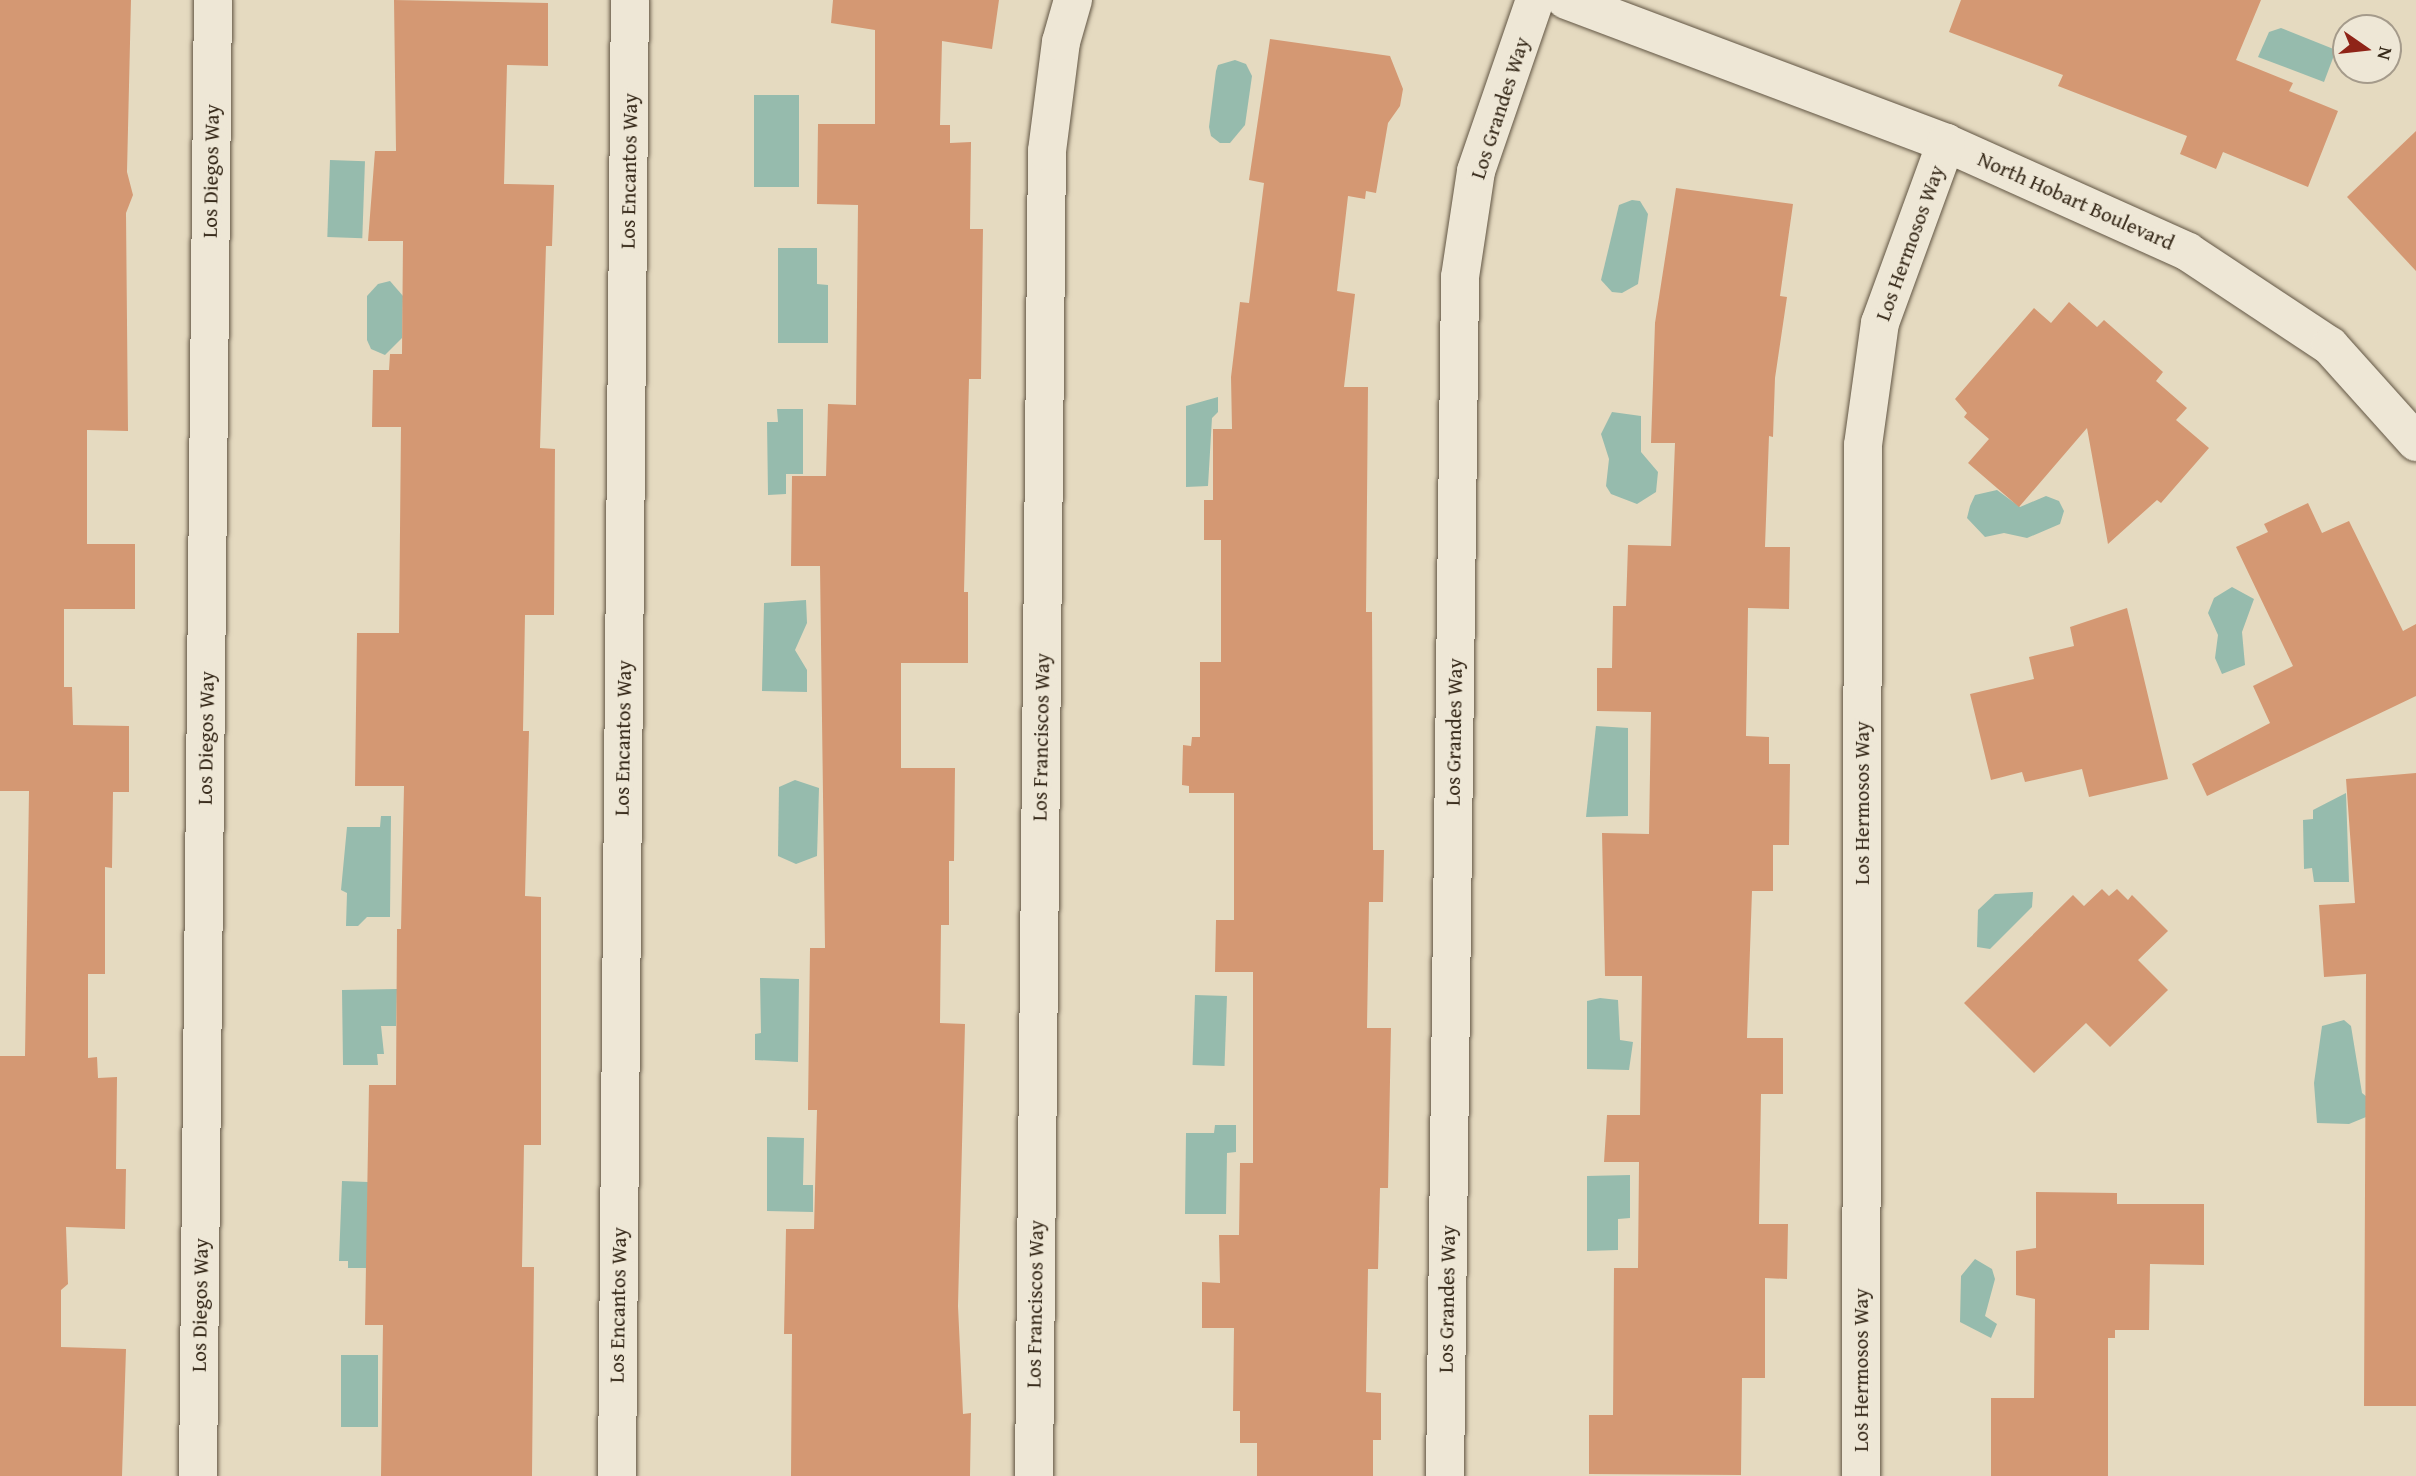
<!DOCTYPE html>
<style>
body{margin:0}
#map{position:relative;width:2416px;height:1476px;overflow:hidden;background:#e5dac0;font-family:"Gentium Book Plus",serif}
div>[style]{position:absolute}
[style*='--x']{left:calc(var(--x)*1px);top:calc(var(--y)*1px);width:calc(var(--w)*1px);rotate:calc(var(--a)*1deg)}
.water>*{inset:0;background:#96bbad;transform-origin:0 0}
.building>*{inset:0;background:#d49873}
.roads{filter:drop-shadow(0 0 2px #625644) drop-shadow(0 0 2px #625644)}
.street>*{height:38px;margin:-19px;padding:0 19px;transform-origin:19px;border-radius:19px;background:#eee7d6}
span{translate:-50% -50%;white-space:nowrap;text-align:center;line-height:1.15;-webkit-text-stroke:7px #eee7d6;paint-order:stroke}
.street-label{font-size:21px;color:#372a1a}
.north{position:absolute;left:2332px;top:14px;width:70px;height:70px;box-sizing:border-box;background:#eee7d6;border:2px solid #a59b8b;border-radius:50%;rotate:104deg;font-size:19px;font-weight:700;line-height:28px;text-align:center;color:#372a1a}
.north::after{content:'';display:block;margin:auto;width:24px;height:32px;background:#8f2418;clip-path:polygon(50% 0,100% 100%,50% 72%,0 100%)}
</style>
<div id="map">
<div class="water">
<i style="clip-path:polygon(2281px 28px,2336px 50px,2324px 82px,2258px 57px,2269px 32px)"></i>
<i style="clip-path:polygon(1235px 60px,1246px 64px,1252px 76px,1245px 125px,1230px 143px,1220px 143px,1211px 136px,1209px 127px,1216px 71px,1218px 65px)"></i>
<i style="left:754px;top:95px;width:45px;height:92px"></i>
<i style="left:330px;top:160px;width:35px;height:77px;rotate:2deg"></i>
<i style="clip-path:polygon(1632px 200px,1640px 201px,1648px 214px,1638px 284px,1622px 293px,1612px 292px,1601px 280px,1619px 205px)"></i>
<i style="clip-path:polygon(778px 248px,817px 248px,817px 284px,828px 285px,828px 343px,778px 343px)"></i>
<i style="clip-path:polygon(390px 281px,403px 296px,402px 338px,385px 355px,371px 349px,367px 340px,367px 296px,378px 284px)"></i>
<i style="clip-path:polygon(1218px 397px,1218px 412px,1212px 418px,1208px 486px,1186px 487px,1186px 406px)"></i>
<i style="clip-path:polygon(777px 409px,803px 409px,803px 474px,786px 474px,786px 494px,768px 495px,767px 422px,778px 422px)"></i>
<i style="clip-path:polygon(1612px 412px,1641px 416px,1641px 452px,1658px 472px,1656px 492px,1637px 504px,1611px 494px,1606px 486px,1609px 459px,1601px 434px)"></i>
<i style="clip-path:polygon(1997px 490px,2020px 507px,2046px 496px,2059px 501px,2064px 511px,2060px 524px,2027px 538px,2004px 533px,1985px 537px,1967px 518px,1970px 506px,1975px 495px)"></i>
<i style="clip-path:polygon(2232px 587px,2254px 599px,2242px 632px,2245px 665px,2222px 674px,2215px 658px,2218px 635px,2208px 613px,2214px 598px)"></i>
<i style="clip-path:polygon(806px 600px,807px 623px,795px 650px,807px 670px,807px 692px,762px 691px,764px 603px)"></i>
<i style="clip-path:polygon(1596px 726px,1628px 728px,1628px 816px,1586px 817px)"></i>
<i style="clip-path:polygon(795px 780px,819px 788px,817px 856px,796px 864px,778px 856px,779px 787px)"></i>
<i style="clip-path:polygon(2346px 793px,2349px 882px,2314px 882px,2312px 868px,2304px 869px,2303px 820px,2313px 819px,2313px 810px)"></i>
<i style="clip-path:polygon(381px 816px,391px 816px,390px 917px,367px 917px,358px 926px,346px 926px,347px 893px,341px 890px,347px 827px,380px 827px)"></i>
<i style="clip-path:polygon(2033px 892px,2032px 907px,1990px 949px,1977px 947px,1978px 910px,1995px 894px)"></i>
<i style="clip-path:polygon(760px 978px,799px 979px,798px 1062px,755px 1060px,755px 1034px,761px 1033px)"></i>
<i style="clip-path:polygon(397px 989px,396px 1026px,381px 1026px,384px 1054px,377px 1054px,378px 1065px,343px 1065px,342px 990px)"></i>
<i style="left:1195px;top:995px;width:32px;height:70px;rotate:2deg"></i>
<i style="clip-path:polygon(1600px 998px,1618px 1000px,1620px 1040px,1633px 1042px,1629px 1070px,1587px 1069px,1587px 1001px)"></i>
<i style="clip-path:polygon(2344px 1020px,2351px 1026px,2362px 1093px,2367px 1097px,2366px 1117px,2349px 1124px,2317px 1123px,2314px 1083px,2322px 1026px)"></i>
<i style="clip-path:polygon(1215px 1125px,1236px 1125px,1236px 1152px,1227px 1153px,1226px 1214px,1185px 1214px,1186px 1133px,1214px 1133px)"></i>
<i style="clip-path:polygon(767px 1137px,804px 1138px,803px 1185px,813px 1185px,813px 1212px,767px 1211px)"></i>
<i style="clip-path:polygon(1630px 1175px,1630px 1218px,1618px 1219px,1618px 1250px,1587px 1251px,1587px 1176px)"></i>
<i style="clip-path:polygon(342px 1181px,368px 1182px,367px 1268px,348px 1268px,348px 1261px,339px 1261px)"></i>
<i style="clip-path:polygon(1975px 1259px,1992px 1269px,1995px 1279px,1985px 1316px,1997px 1324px,1991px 1338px,1960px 1322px,1961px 1276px)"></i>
<i style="left:341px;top:1355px;width:37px;height:72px"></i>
</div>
<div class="building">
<i style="clip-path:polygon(0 0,131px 0,127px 172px,133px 195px,126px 213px,128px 431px,87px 430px,87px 544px,135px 544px,135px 609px,64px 609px,64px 687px,72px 687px,73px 725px,129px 726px,129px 792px,113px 792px,112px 868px,105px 867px,105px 974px,88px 974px,88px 1058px,97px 1057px,98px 1078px,117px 1077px,116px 1169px,126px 1169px,125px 1229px,66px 1227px,68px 1284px,61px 1290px,61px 1347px,126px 1349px,122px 1476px,0 1476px,0 1056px,25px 1056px,29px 791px,0 791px)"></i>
<i style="clip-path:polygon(394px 0,548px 3px,548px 66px,507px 65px,504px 184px,554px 185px,552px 246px,546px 246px,540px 448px,555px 449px,554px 615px,525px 615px,523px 731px,529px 731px,525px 896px,541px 897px,541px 1145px,524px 1145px,522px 1267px,534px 1267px,532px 1476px,381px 1476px,383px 1325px,365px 1325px,369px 1085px,396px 1085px,397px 929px,401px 929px,404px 786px,355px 786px,357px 633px,399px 633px,401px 427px,372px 427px,373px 370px,389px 370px,390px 354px,402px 354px,403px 241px,368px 241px,375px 151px,396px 151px)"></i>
<i style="clip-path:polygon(833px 0,999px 0,992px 49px,942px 41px,940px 125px,950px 125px,950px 143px,971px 142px,970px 229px,983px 229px,981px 379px,969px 379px,964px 592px,968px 592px,968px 663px,901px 663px,901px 768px,955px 768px,954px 861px,949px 861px,949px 925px,941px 925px,940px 1023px,965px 1024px,958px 1306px,963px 1414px,971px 1413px,970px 1476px,791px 1476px,792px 1334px,784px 1334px,786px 1229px,814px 1229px,817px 1110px,808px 1110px,810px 948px,825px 948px,820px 566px,791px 566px,792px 476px,826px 476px,828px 404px,856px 405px,858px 205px,817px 204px,818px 124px,875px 124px,875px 30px,831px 23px)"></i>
<i style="clip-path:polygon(1961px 0,2261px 0,2236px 60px,2293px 83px,2289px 91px,2338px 111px,2308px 187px,2223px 152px,2216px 169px,2180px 154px,2187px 136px,2058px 86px,2063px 75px,1949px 32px)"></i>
<i style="clip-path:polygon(1270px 39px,1390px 56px,1403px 89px,1400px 106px,1388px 123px,1376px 193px,1366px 191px,1365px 199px,1348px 196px,1337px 291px,1355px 294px,1344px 387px,1368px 387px,1366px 612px,1372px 612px,1373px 850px,1384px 850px,1383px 902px,1369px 902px,1367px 1028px,1391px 1028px,1388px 1188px,1380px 1188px,1378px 1269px,1368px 1269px,1366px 1392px,1381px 1393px,1381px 1440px,1373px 1440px,1373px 1476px,1257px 1476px,1257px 1443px,1240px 1443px,1240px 1411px,1233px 1411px,1234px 1328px,1202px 1328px,1202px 1282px,1220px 1283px,1219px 1235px,1239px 1235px,1240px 1163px,1253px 1163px,1253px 972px,1215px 972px,1216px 920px,1234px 920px,1234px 793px,1189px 793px,1189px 786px,1182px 785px,1183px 745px,1191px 746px,1192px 737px,1200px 737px,1200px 662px,1221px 662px,1221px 540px,1204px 540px,1204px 500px,1213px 500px,1213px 429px,1232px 429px,1231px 377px,1240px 302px,1249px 303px,1264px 183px,1249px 180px)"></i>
<i style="clip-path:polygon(2416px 131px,2416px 271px,2347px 197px)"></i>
<i style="clip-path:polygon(1676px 188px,1793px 204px,1780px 296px,1787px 297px,1775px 378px,1773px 437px,1769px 436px,1765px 547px,1790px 547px,1789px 609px,1748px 608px,1746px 736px,1769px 737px,1769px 764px,1790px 764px,1789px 845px,1773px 845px,1773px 891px,1752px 891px,1747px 1038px,1783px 1038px,1783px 1094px,1761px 1094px,1759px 1224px,1788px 1224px,1787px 1279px,1765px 1278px,1765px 1378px,1742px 1378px,1741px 1475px,1589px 1474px,1589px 1415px,1613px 1415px,1614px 1268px,1638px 1268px,1639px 1162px,1604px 1162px,1607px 1115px,1640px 1115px,1642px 976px,1605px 976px,1602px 833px,1649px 834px,1651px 712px,1597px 711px,1597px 668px,1612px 668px,1613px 606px,1626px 606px,1628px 545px,1671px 546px,1675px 443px,1651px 443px,1655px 323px)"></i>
<i style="clip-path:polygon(2069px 302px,2097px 327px,2104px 320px,2163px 372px,2156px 381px,2187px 408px,2176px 420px,2209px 448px,2161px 503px,2157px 500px,2108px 544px,2087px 428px,2019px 507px,1968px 463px,1989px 439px,1964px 417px,1967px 413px,1955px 399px,2034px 308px,2051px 323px)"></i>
<i style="clip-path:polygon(2308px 503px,2322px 533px,2349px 521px,2403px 631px,2416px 624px,2416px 696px,2207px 796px,2192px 764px,2270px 723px,2253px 686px,2293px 666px,2236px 547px,2268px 532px,2264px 524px)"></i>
<i style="clip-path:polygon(2127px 608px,2168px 779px,2089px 797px,2082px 769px,2025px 782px,2022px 772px,1991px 780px,1970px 694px,2034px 679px,2029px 657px,2074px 646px,2070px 627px)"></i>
<i style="clip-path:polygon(2416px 773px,2416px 1406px,2364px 1406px,2366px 974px,2324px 977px,2319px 905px,2355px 903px,2346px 779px)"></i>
<i style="clip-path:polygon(2102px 889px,2109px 896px,2117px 889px,2128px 900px,2132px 895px,2168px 931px,2138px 960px,2168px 990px,2110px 1047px,2086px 1023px,2034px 1073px,1964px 1003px,2073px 895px,2084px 906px)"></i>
<i style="clip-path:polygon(2036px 1192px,2117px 1193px,2117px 1204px,2204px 1204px,2204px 1265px,2150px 1264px,2149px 1330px,2115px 1330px,2115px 1338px,2108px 1338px,2108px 1476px,1991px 1476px,1991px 1398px,2034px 1398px,2035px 1299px,2016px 1295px,2016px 1251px,2036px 1248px)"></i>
</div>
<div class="roads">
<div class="street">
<i style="--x:1566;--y:0;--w:406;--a:20.6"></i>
<i style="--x:1946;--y:143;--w:265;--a:24.2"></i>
<i style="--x:2188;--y:252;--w:170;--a:33.5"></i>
<i style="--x:2330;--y:346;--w:129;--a:48.1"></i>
<i style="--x:198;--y:1476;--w:1476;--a:-89.42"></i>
<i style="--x:617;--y:1476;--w:1476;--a:-89.5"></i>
<i style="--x:1034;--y:1476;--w:1325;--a:-89.44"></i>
<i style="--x:1047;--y:151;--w:110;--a:-82.7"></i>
<i style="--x:1061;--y:42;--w:44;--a:-74.1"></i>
<i style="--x:1445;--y:1476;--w:1199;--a:-89.28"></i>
<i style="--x:1460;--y:277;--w:107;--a:-81.4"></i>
<i style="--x:1476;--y:171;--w:181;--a:-71"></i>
<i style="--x:1861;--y:1476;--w:1031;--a:-89.89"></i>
<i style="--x:1863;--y:445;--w:123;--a:-82.1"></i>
<i style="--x:1880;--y:323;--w:192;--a:-69.9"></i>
</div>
</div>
<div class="street-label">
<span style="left:1500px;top:108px;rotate:-72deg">Los Grandes Way</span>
<span style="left:211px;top:171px;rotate:-89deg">Los Diegos Way</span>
<span style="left:629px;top:171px;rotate:-89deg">Los Encantos Way</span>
<span style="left:2076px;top:201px;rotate:24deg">North Hobart Boulevard</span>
<span style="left:1910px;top:243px;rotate:-70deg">Los Hermosos Way</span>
<span style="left:1454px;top:732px;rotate:-89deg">Los Grandes Way</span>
<span style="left:1041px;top:737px;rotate:-89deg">Los Franciscos Way</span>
<span style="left:206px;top:738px;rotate:-89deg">Los Diegos Way</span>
<span style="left:623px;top:738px;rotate:-89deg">Los Encantos Way</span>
<span style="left:1862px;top:803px;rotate:-90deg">Los Hermosos Way</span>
<span style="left:1447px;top:1299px;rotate:-89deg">Los Grandes Way</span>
<span style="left:1035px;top:1304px;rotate:-89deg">Los Franciscos Way</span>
<span style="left:200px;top:1305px;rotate:-89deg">Los Diegos Way</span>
<span style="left:618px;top:1305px;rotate:-89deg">Los Encantos Way</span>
<span style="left:1861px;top:1370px;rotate:-90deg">Los Hermosos Way</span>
</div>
<div class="north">N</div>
</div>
